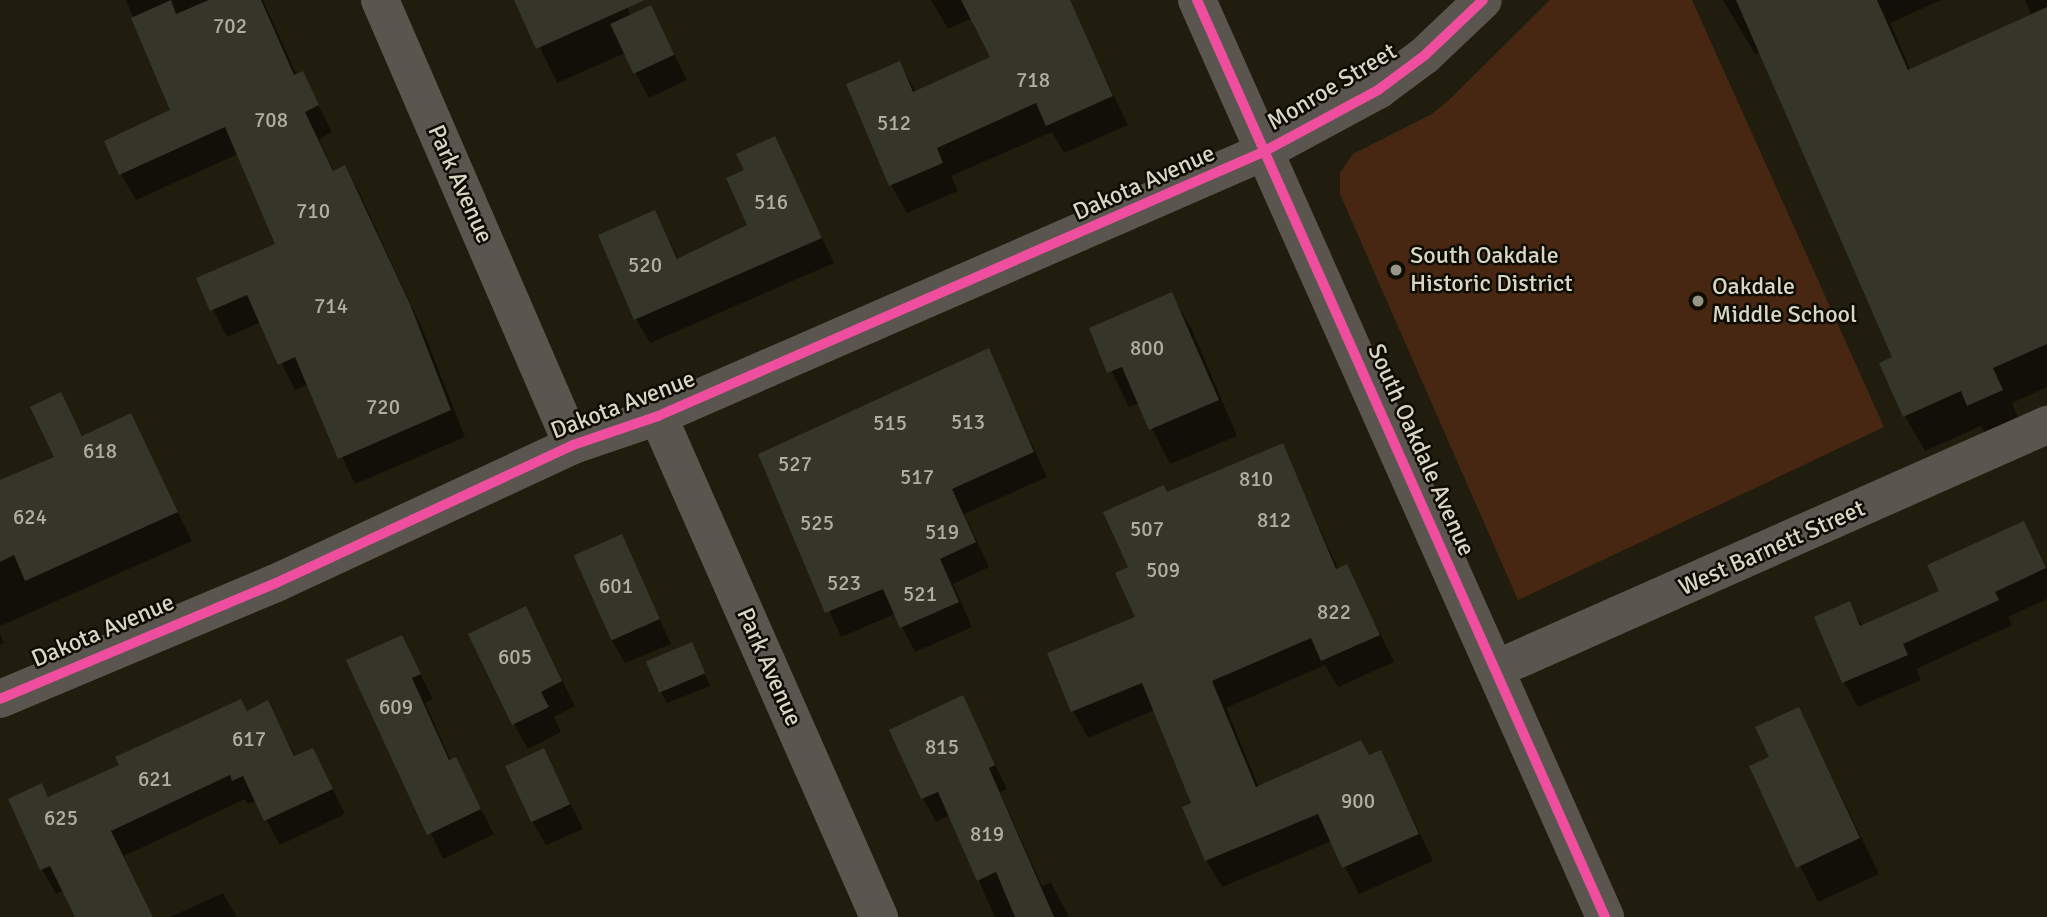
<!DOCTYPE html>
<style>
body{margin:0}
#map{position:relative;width:2047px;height:917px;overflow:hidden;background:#201d0e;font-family:Signika,sans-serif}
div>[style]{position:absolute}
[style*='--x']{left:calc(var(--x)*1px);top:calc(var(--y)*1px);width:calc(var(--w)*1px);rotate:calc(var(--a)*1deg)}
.green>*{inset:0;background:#482712}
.shadow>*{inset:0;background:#0007}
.building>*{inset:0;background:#363529;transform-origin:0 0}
.minor>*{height:38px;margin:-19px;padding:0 19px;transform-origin:19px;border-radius:19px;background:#5a564f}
.cycleway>*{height:10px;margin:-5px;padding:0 5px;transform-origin:5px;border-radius:5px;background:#ef4d9e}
.dots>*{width:19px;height:19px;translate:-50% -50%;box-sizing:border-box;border:4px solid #0f0d03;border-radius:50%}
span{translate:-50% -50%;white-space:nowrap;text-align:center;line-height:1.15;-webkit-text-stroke:5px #0f0d03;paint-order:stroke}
.number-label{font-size:21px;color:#b0ae9e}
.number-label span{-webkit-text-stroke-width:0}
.street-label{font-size:24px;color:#d8d6c5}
.poi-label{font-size:24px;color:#d8d6c5}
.left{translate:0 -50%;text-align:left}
</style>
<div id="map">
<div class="green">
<i style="clip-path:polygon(1550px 0,1692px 0,1884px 427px,1518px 600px,1340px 194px,1340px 173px,1353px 154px,1432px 114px,1449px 100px)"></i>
</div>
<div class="shadow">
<i style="clip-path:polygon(126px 0,263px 0,297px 76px,302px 74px,332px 132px,319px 139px,334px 172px,345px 167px,360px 194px,424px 333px,465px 437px,355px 484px,308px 384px,295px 390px,261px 322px,227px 337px,198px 279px,277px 245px,238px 154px,136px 200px,121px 174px,172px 111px)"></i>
<i style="clip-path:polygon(517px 0,624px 0,631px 16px,650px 7px,687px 80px,649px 98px,625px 53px,557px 83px)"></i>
<i style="clip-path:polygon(931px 0,1041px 0,1077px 19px,1128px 125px,1064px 153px,1052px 132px,951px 176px,958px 191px,907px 213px,891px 185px,899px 63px,916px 92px,992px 58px,972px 18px,948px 29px)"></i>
<i style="clip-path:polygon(1723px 0,1941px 0,1890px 23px,1911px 71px,2032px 16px,2025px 0,2047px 0,2047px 387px,2012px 403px,2021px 425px,1989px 440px,1981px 426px,1925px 451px,1905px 416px,1894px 358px,1761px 52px,1755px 54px)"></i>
<i style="clip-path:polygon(774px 138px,834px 263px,650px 343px,636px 319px,655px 212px,679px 260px,750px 226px,746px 171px)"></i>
<i style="clip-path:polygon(1172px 295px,1192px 330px,1237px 436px,1170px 464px,1139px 403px,1129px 407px,1091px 329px)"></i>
<i style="clip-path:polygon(988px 350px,1047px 477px,964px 514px,989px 567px,953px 584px,972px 627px,915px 652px,895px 614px,841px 637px,760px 455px)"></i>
<i style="clip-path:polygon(60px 395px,84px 438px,130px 415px,192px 541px,0 626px,0 484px,56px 458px)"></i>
<i style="clip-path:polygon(1282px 445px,1338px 569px,1346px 566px,1394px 662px,1338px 687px,1325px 665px,1226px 708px,1259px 788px,1381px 752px,1433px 861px,1359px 894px,1332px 841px,1222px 887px,1206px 860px,1194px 804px,1155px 710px,1088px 738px,1073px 711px,1137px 618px,1130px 568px,1167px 494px)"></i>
<i style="clip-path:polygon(2023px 523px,2047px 569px,2047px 599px,2008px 617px,2012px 625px,1916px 669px,1921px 680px,1858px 707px,1844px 682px,1849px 604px,1863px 627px,1942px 592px)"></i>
<i style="clip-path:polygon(621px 536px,671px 644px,625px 663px,611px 639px)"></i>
<i style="clip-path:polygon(525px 608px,575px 706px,554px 717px,561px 732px,528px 749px,514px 724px)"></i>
<i style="clip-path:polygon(0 634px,4px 643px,0 645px)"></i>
<i style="clip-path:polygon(402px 637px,433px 699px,425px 703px,451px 761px,455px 759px,494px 834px,443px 859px,349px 661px)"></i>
<i style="clip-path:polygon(691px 644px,710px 686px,667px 703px,660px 691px)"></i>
<i style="clip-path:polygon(962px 697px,1007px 789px,1000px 792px,1042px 886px,1051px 883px,1069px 917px,995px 917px,950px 815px,936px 822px,923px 798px,891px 730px)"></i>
<i style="clip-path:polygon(268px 703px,296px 757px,313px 750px,345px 814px,280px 845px,256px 801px,248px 804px,245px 799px,124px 856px,153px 917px,77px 917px,64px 890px,56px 894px,42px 869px,42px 785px,49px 798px)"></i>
<i style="clip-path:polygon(1799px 709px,1879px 874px,1818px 902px,1752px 767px,1772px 758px)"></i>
<i style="clip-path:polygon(544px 750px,583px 829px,546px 845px,532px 821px)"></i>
<i style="clip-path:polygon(223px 893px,237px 917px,170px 917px)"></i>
</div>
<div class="building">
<i style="clip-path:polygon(171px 0,176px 14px,209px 0,261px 0,294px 75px,303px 71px,319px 105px,305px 112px,333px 171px,345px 165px,410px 304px,451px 410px,338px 459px,295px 357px,278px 365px,247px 295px,210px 311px,196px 278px,275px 244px,225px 127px,119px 175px,104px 141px,170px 110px,131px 18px)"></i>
<i style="clip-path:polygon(514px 0,645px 0,536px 49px)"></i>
<i style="clip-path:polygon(961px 0,1070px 0,1113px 96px,1046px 126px,1036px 103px,937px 148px,943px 163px,889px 186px,846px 84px,900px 61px,913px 92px,990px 57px)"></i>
<i style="clip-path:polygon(1736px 0,1877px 0,1908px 70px,2047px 7px,2047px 344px,1993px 368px,2003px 390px,1967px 406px,1961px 391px,1903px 417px,1879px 363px,1892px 357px)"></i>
<i style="left:651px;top:5px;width:55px;height:45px;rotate:65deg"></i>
<i style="clip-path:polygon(775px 136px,822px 238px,634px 320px,598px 235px,655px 210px,677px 259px,747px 225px,726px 178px,744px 170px,736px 154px)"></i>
<i style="clip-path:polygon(1172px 292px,1219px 400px,1149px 430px,1122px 367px,1107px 373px,1089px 328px)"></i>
<i style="clip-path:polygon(989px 348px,1034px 452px,952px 489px,976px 542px,940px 559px,959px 602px,900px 628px,883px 589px,825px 613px,758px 454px)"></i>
<i style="clip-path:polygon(61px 392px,82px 436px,131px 413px,178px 512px,25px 581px,14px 555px,0 562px,0 480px,54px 457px,30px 407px)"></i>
<i style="clip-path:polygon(1283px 443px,1336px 569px,1347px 564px,1380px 635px,1321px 661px,1311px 638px,1212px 681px,1256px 787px,1361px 740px,1369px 755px,1381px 750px,1419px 834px,1342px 868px,1318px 814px,1205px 861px,1182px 807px,1191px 803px,1142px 683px,1071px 712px,1047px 653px,1135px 617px,1115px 573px,1128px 567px,1103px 512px,1164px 485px,1167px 492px)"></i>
<i style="clip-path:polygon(2024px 521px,2046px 568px,1995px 592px,1999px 600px,1903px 644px,1908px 655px,1842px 683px,1814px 617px,1850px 601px,1860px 626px,1939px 591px,1927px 565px)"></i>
<i style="left:622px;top:534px;width:93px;height:53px;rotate:66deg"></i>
<i style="clip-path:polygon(526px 606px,562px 681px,541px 692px,549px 707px,512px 725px,468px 634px)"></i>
<i style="clip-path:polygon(402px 635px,421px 674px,412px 678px,449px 760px,456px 757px,481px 809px,427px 835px,346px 660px)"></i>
<i style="left:692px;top:642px;width:34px;height:50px;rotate:67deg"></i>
<i style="clip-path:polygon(963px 695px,995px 765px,989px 768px,1054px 917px,1015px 917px,996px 872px,977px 881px,938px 792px,921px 799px,889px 730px)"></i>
<i style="clip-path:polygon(241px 699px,247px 711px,268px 700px,294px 756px,313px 748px,333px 789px,264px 821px,243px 776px,232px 781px,230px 775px,111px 831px,153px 917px,75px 917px,50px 866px,40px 870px,8px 799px,42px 783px,48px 797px,119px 765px,115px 757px)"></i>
<i style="clip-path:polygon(1799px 707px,1860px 838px,1796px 868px,1749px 766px,1769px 757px,1755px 727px)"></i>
<i style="left:544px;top:748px;width:62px;height:43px;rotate:65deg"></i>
</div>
<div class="minor">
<i style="--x:380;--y:0;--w:485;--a:66.6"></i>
<i style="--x:1197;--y:0;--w:1004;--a:66.01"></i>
<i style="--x:658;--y:416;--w:548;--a:66.2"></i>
<i style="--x:1496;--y:669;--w:603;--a:-23.89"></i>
<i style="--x:0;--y:699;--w:299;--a:-22.8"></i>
<i style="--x:276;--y:583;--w:327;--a:-24.9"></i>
<i style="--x:573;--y:445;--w:90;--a:-18.8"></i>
<i style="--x:658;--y:416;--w:660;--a:-23.57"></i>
<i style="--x:1263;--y:152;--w:131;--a:-28.3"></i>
<i style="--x:1378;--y:90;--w:57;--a:-36.5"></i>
<i style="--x:1424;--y:56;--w:81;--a:-43.5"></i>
</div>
<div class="cycleway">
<i style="--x:1197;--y:0;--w:1004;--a:66.01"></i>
<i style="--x:0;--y:699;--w:299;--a:-22.8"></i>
<i style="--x:276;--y:583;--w:327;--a:-24.9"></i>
<i style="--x:573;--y:445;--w:90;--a:-18.8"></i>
<i style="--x:658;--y:416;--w:660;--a:-23.57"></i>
<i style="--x:1263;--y:152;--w:131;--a:-28.3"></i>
<i style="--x:1378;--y:90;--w:57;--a:-36.5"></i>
<i style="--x:1424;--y:56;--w:81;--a:-43.5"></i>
</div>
<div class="dots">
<i style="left:1396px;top:270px;background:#989585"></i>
<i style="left:1698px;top:301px;background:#989585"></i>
</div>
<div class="number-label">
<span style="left:230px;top:26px">702</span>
<span style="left:1033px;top:80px">718</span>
<span style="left:271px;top:120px">708</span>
<span style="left:894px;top:123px">512</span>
<span style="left:771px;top:202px">516</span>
<span style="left:313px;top:211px">710</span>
<span style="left:645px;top:265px">520</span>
<span style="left:331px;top:306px">714</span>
<span style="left:1147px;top:348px">800</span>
<span style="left:383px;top:407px">720</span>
<span style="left:968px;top:422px">513</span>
<span style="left:890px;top:423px">515</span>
<span style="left:100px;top:451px">618</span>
<span style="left:795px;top:464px">527</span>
<span style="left:917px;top:477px">517</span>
<span style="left:1256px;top:479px">810</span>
<span style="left:30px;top:517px">624</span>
<span style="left:1274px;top:520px">812</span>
<span style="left:817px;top:523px">525</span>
<span style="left:1147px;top:529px">507</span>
<span style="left:942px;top:532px">519</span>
<span style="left:1163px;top:570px">509</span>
<span style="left:844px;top:583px">523</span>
<span style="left:616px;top:586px">601</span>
<span style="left:920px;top:594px">521</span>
<span style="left:1334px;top:612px">822</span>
<span style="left:515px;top:657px">605</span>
<span style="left:396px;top:707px">609</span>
<span style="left:249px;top:739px">617</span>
<span style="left:942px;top:747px">815</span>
<span style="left:155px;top:779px">621</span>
<span style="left:1358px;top:801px">900</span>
<span style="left:61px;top:818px">625</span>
<span style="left:987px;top:834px">819</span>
</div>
<div class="street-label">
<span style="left:1332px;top:87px;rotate:-31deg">Monroe Street</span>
<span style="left:1144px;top:183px;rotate:-24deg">Dakota Avenue</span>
<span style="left:460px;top:184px;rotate:66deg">Park Avenue</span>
<span style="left:623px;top:405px;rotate:-21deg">Dakota Avenue</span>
<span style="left:1421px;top:450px;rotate:66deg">South Oakdale Avenue</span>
<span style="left:1772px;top:548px;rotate:-24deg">West Barnett Street</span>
<span style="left:103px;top:631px;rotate:-23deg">Dakota Avenue</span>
<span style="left:769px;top:667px;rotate:66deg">Park Avenue</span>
</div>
<div class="poi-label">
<span class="left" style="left:1410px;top:270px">South Oakdale<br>Historic District</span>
<span class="left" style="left:1712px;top:301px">Oakdale<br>Middle School</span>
</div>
</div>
